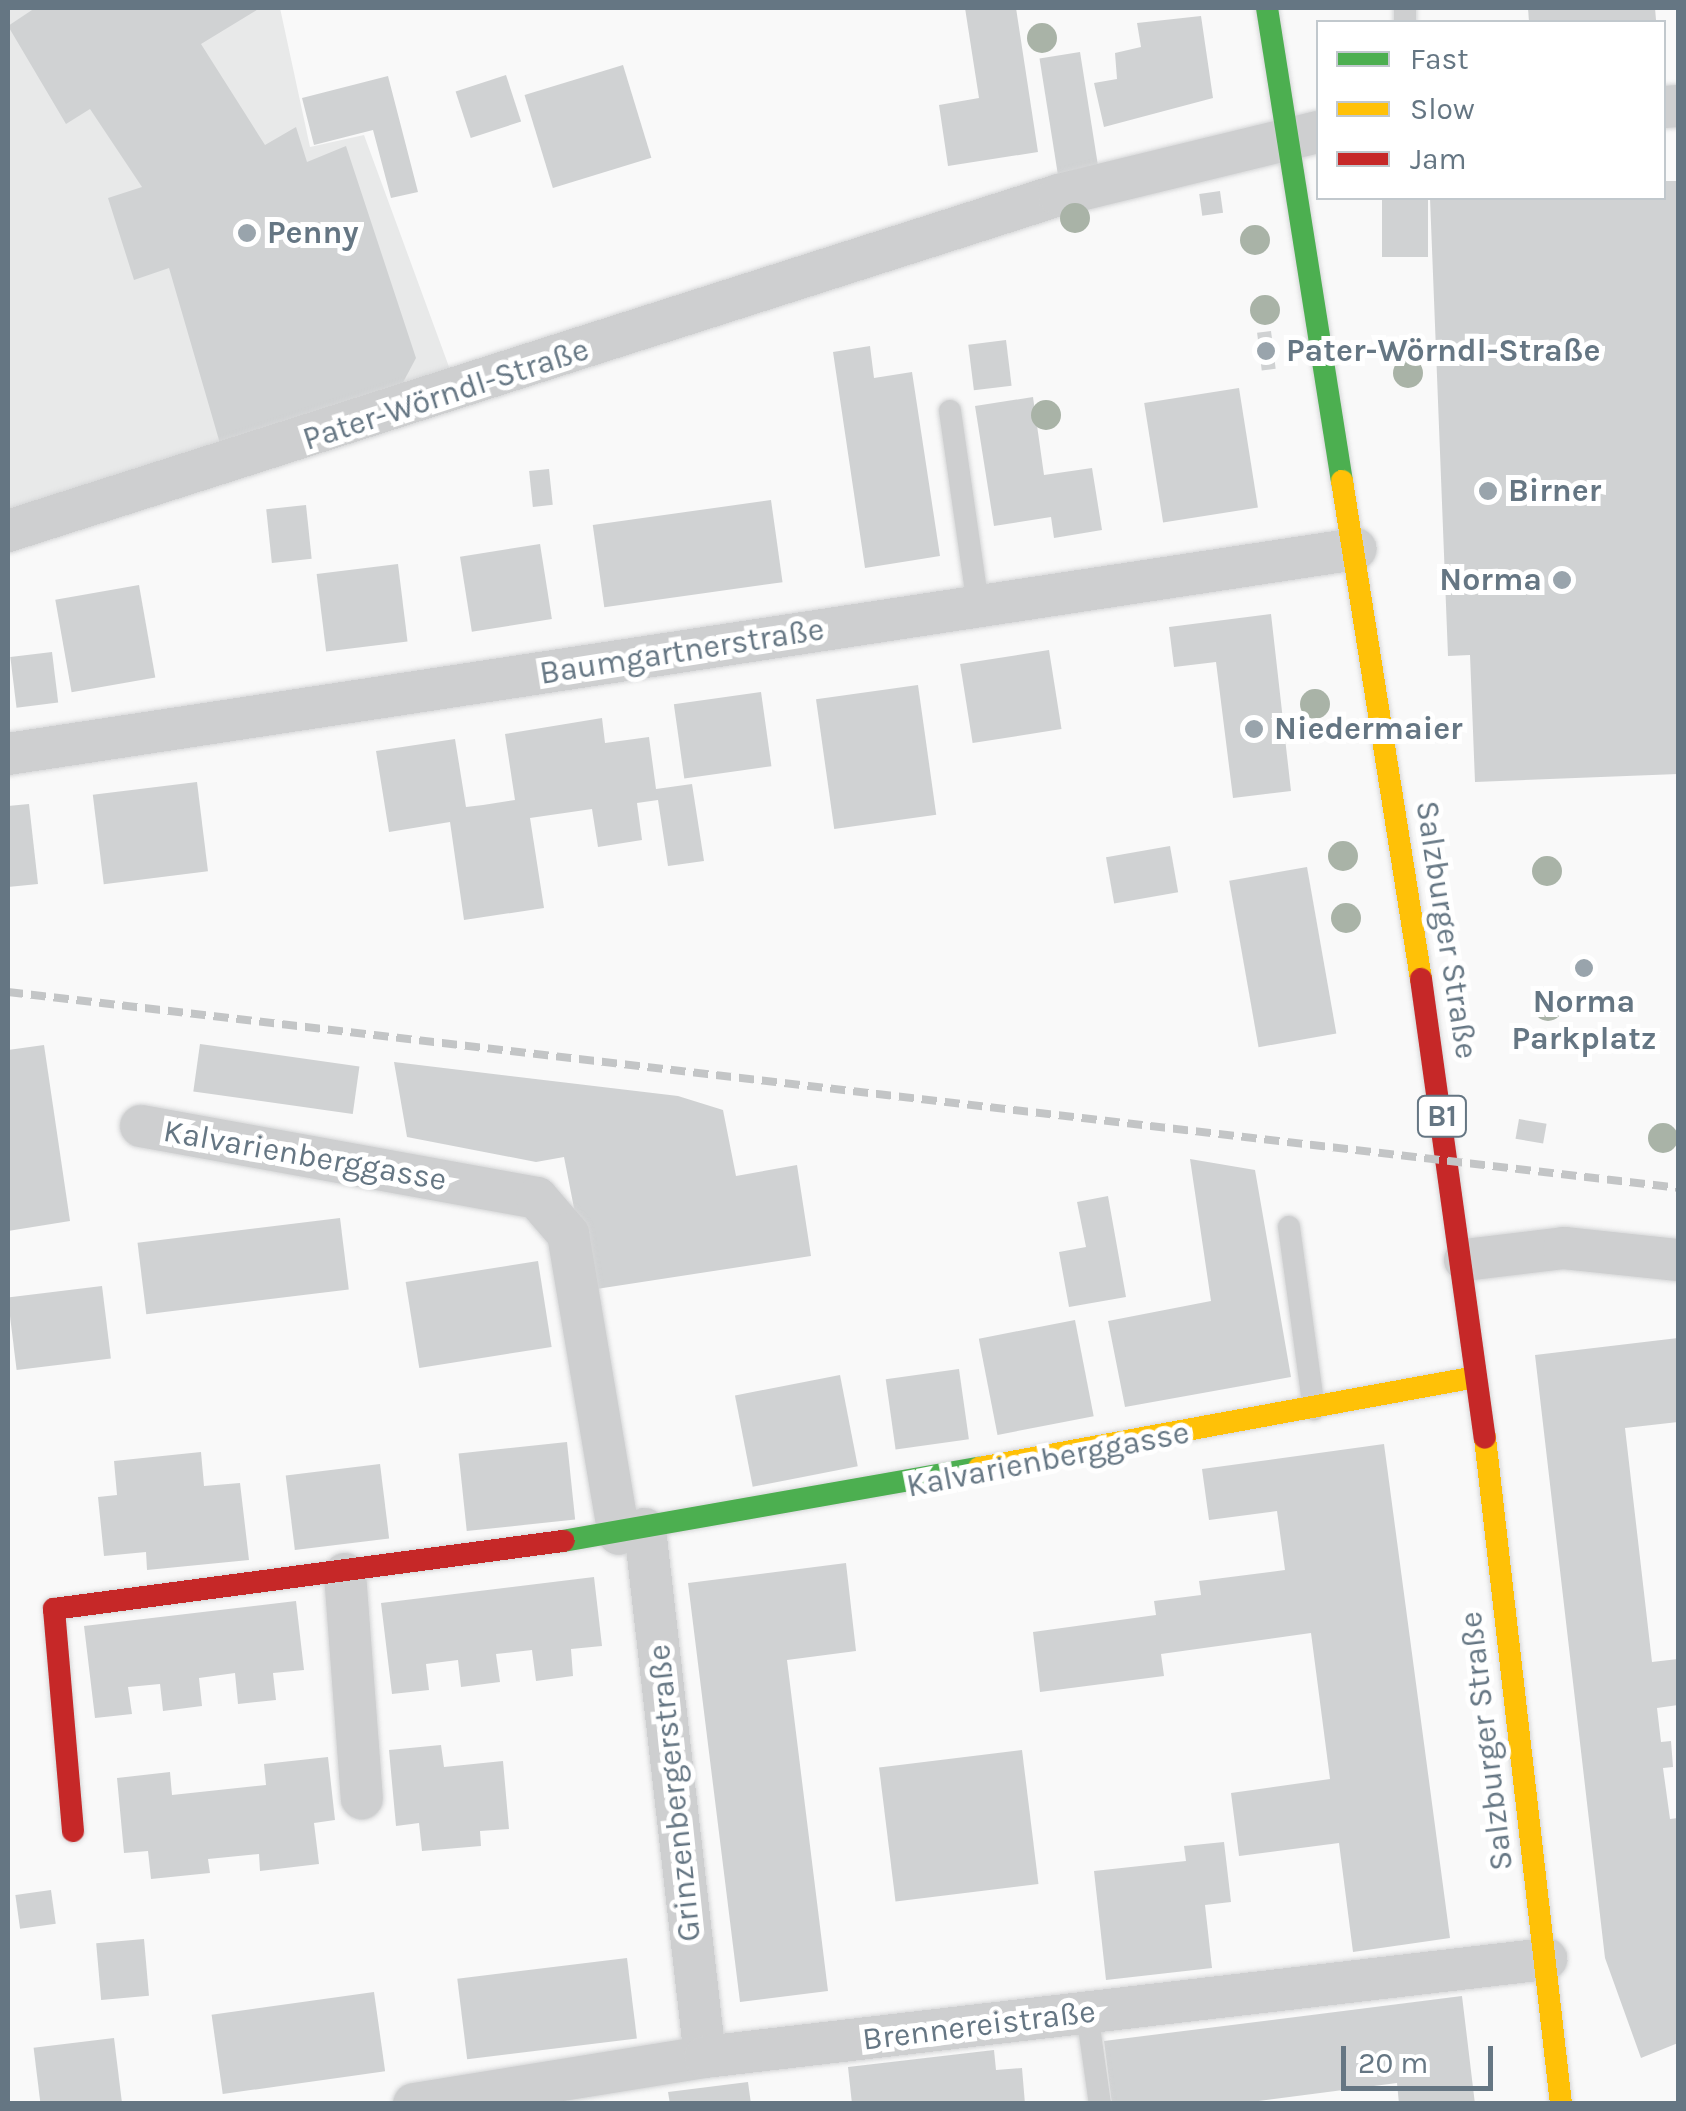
<!DOCTYPE html>
<meta charset="utf-8">
<style>
body{margin:0}
#map{position:relative;width:1686px;height:2111px;overflow:hidden;background:#f9f9f9;font-family:Karla,sans-serif}
div>[style]{position:absolute}
[style*='--x']{left:calc(var(--x)*1px);top:calc(var(--y)*1px);width:calc(var(--w)*1px);rotate:calc(var(--a)*1deg)}
.built>*{inset:0;background:#e8e9e9}
.building>*{inset:0;background:#d0d2d3;transform-origin:0 0}
.roads{filter:drop-shadow(0 0 2px #d5d6d7) drop-shadow(0 0 2px #d5d6d7)}
.lane>*{height:22px;margin:-11px;padding:0 11px;transform-origin:11px;border-radius:11px;background:#cecfd0}
.street>*{height:42px;margin:-21px;padding:0 21px;transform-origin:21px;border-radius:21px;background:#cecfd0}
.fast>*{height:22px;margin:-11px;padding:0 11px;transform-origin:11px;border-radius:11px;background:#4caf50}
.slow>*{height:22px;margin:-11px;padding:0 11px;transform-origin:11px;border-radius:11px;background:#ffc107}
.jam>*{height:22px;margin:-11px;padding:0 11px;transform-origin:11px;border-radius:11px;background:#c62828}
.rail>*{height:8px;margin-top:-4px;transform-origin:0;background:repeating-linear-gradient(90deg,#c3c5c6 0 15px,transparent 0 23px)}
.trees>*{width:30px;height:30px;margin:-15px;border-radius:50%;background:#a9b3a7}
.dots>*{width:28px;height:28px;translate:-50% -50%;box-sizing:border-box;border:5px solid #fff;border-radius:50%}
span{translate:-50% -50%;white-space:nowrap;text-align:center;line-height:1.15;-webkit-text-stroke:10px #fff;paint-order:stroke}
.shield-label span{padding:2px 8px;background:#fff;border:2px solid;border-radius:8px;-webkit-text-stroke-width:0}
.shield-label{font-size:30px;color:#657683;font-weight:700}
.poi-label{font-size:32px;color:#657683;font-weight:700}
.left{translate:0 -50%;text-align:left}
.right{translate:-100% -50%;text-align:right}
.street-label{font-size:32px;color:#657683}
.frame{position:absolute;inset:0;border:10px solid #657683;pointer-events:none}
.legend{position:absolute;left:1316px;top:20px;width:350px;height:180px;box-sizing:border-box;background:#fff;border:2px solid #c1c8cd;margin:0;padding:12px 18px;list-style:none;font-size:30px;color:#657683}
.legend li{display:flex;align-items:center;gap:20px;height:50px}
.legend b{width:50px;border:2px solid #c1c8cd}
.scale{position:absolute;left:1341px;top:2046px;width:152px;height:45px;box-sizing:border-box;border:5px solid #657683;border-top:0;padding-left:12px;font-size:30px;line-height:35px;white-space:nowrap;color:#657683;-webkit-text-stroke:8px #fff;paint-order:stroke}
</style>
<div id="map">
<div class="built">
<i style="clip-path:polygon(8px 8px,280px 8px,310px 147px,364px 135px,452px 375px,8px 509px)"></i>
</div>
<div class="building">
<i style="clip-path:polygon(35px 8px,260px 8px,201px 44px,265px 145px,296px 127px,307px 162px,346px 146px,416px 358px,399px 390px,221px 447px,169px 268px,134px 280px,108px 198px,142px 187px,90px 109px,66px 124px,8px 26px)"></i>
<i style="clip-path:polygon(965px 8px,1016px 8px,1038px 152px,948px 166px,939px 105px,979px 98px)"></i>
<i style="clip-path:polygon(1528px 8px,1655px 8px,1656px 20px,1529px 22px)"></i>
<i style="clip-path:polygon(1201px 16px,1213px 98px,1104px 127px,1094px 83px,1117px 79px,1115px 53px,1141px 47px,1137px 23px)"></i>
<i style="left:1080px;top:52px;width:119px;height:41px;rotate:81deg"></i>
<i style="left:623px;top:65px;width:97px;height:103px;rotate:73deg"></i>
<i style="left:506px;top:75px;width:49px;height:53px;rotate:72deg"></i>
<i style="clip-path:polygon(388px 76px,418px 192px,391px 198px,373px 130px,314px 145px,302px 98px)"></i>
<i style="clip-path:polygon(1664px 181px,1678px 181px,1678px 774px,1475px 782px,1470px 655px,1448px 656px,1430px 198px,1664px 198px)"></i>
<i style="left:1220px;top:191px;width:22px;height:21px;rotate:82deg"></i>
<i style="left:1382px;top:198px;width:46px;height:59px"></i>
<i style="left:1271px;top:331px;width:38px;height:14px;rotate:83deg"></i>
<i style="left:1006px;top:340px;width:46px;height:38px;rotate:83deg"></i>
<i style="clip-path:polygon(870px 346px,874px 378px,912px 372px,940px 556px,865px 568px,833px 352px)"></i>
<i style="left:1239px;top:388px;width:121px;height:96px;rotate:81deg"></i>
<i style="clip-path:polygon(1033px 397px,1044px 475px,1092px 468px,1102px 530px,1054px 538px,1051px 517px,994px 526px,975px 406px)"></i>
<i style="left:549px;top:469px;width:36px;height:20px;rotate:84deg"></i>
<i style="left:771px;top:500px;width:83px;height:180px;rotate:82deg"></i>
<i style="left:306px;top:505px;width:54px;height:40px;rotate:84deg"></i>
<i style="left:540px;top:544px;width:76px;height:81px;rotate:81deg"></i>
<i style="left:398px;top:564px;width:78px;height:82px;rotate:83deg"></i>
<i style="left:139px;top:585px;width:94px;height:85px;rotate:80deg"></i>
<i style="clip-path:polygon(1271px 614px,1291px 791px,1233px 798px,1216px 662px,1174px 667px,1169px 627px)"></i>
<i style="left:1049px;top:650px;width:80px;height:90px;rotate:81deg"></i>
<i style="left:52px;top:652px;width:51px;height:42px;rotate:83deg"></i>
<i style="left:918px;top:685px;width:131px;height:103px;rotate:82deg"></i>
<i style="left:761px;top:692px;width:75px;height:88px;rotate:82deg"></i>
<i style="clip-path:polygon(602px 718px,605px 743px,649px 737px,656px 789px,692px 784px,704px 861px,668px 866px,658px 800px,637px 803px,642px 840px,598px 847px,592px 809px,530px 818px,544px 908px,464px 920px,450px 822px,389px 832px,376px 751px,455px 739px,466px 807px,483px 805px,515px 800px,505px 734px)"></i>
<i style="left:197px;top:782px;width:90px;height:105px;rotate:83deg"></i>
<i style="clip-path:polygon(29px 804px,38px 884px,8px 887px,8px 806px)"></i>
<i style="left:1170px;top:846px;width:47px;height:65px;rotate:80deg"></i>
<i style="left:1307px;top:867px;width:169px;height:79px;rotate:80deg"></i>
<i style="left:200px;top:1044px;width:161px;height:48px;rotate:8deg"></i>
<i style="clip-path:polygon(44px 1045px,70px 1221px,8px 1231px,8px 1050px)"></i>
<i style="clip-path:polygon(394px 1062px,678px 1096px,723px 1110px,736px 1176px,797px 1165px,811px 1256px,590px 1290px,564px 1157px,536px 1162px,407px 1137px)"></i>
<i style="left:1519px;top:1119px;width:28px;height:20px;rotate:10deg"></i>
<i style="clip-path:polygon(1190px 1159px,1255px 1170px,1291px 1377px,1125px 1407px,1108px 1321px,1211px 1301px)"></i>
<i style="clip-path:polygon(1108px 1196px,1126px 1297px,1069px 1307px,1059px 1252px,1086px 1247px,1077px 1202px)"></i>
<i style="left:340px;top:1218px;width:72px;height:204px;rotate:83deg"></i>
<i style="left:538px;top:1261px;width:87px;height:134px;rotate:81deg"></i>
<i style="left:102px;top:1286px;width:73px;height:95px;rotate:83deg"></i>
<i style="left:1075px;top:1320px;width:98px;height:98px;rotate:79deg"></i>
<i style="clip-path:polygon(1678px 1338px,1678px 1422px,1625px 1428px,1652px 1662px,1678px 1659px,1678px 1705px,1657px 1708px,1661px 1742px,1671px 1741px,1673px 1767px,1663px 1768px,1670px 1819px,1678px 1818px,1678px 2043px,1641px 2058px,1605px 1958px,1535px 1355px)"></i>
<i style="left:959px;top:1369px;width:71px;height:74px;rotate:82deg"></i>
<i style="left:840px;top:1375px;width:93px;height:107px;rotate:79deg"></i>
<i style="left:567px;top:1442px;width:78px;height:109px;rotate:84deg"></i>
<i style="clip-path:polygon(1384px 1444px,1450px 1938px,1353px 1952px,1339px 1843px,1239px 1856px,1231px 1793px,1330px 1779px,1311px 1633px,1161px 1654px,1164px 1676px,1040px 1692px,1033px 1632px,1156px 1615px,1154px 1601px,1201px 1595px,1199px 1581px,1285px 1570px,1277px 1511px,1209px 1520px,1202px 1469px)"></i>
<i style="clip-path:polygon(201px 1452px,204px 1486px,240px 1483px,249px 1560px,147px 1570px,146px 1552px,104px 1556px,98px 1497px,117px 1495px,114px 1461px)"></i>
<i style="left:380px;top:1464px;width:75px;height:95px;rotate:83deg"></i>
<i style="clip-path:polygon(846px 1563px,856px 1651px,787px 1660px,828px 1991px,740px 2002px,688px 1583px)"></i>
<i style="clip-path:polygon(594px 1577px,602px 1646px,571px 1649px,573px 1676px,536px 1681px,532px 1650px,496px 1654px,500px 1682px,461px 1687px,458px 1660px,426px 1664px,429px 1690px,392px 1694px,381px 1603px)"></i>
<i style="clip-path:polygon(296px 1601px,304px 1670px,273px 1673px,276px 1700px,238px 1704px,235px 1673px,199px 1678px,202px 1706px,163px 1711px,160px 1684px,128px 1687px,132px 1714px,95px 1718px,84px 1626px)"></i>
<i style="clip-path:polygon(441px 1745px,444px 1767px,503px 1761px,509px 1829px,480px 1831px,481px 1846px,422px 1851px,419px 1823px,396px 1826px,389px 1750px)"></i>
<i style="left:1022px;top:1750px;width:135px;height:144px;rotate:83deg"></i>
<i style="clip-path:polygon(328px 1757px,335px 1820px,314px 1823px,319px 1864px,260px 1871px,259px 1854px,208px 1859px,210px 1873px,151px 1879px,148px 1851px,124px 1853px,117px 1778px,170px 1772px,172px 1795px,266px 1785px,264px 1764px)"></i>
<i style="clip-path:polygon(1224px 1842px,1231px 1902px,1205px 1905px,1212px 1968px,1106px 1980px,1094px 1871px,1186px 1861px,1184px 1846px)"></i>
<i style="left:51px;top:1890px;width:34px;height:36px;rotate:82deg"></i>
<i style="left:144px;top:1939px;width:57px;height:48px;rotate:85deg"></i>
<i style="left:627px;top:1958px;width:81px;height:171px;rotate:83deg"></i>
<i style="left:374px;top:1992px;width:80px;height:164px;rotate:82deg"></i>
<i style="clip-path:polygon(1462px 1996px,1475px 2104px,1399px 2104px,1397px 2083px,1235px 2104px,1112px 2104px,1104px 2041px)"></i>
<i style="left:114px;top:2038px;width:65px;height:81px;rotate:83deg"></i>
<i style="clip-path:polygon(994px 2050px,996px 2070px,1022px 2068px,1025px 2104px,852px 2104px,848px 2067px)"></i>
<i style="clip-path:polygon(748px 2082px,751px 2104px,670px 2104px,668px 2092px)"></i>
</div>
<div class="roads">
<div class="lane">
<i style="--x:1405;--y:8;--w:14;--a:90"></i>
<i style="--x:950;--y:411;--w:197;--a:81.8"></i>
<i style="--x:1289;--y:1227;--w:184;--a:82.2"></i>
<i style="--x:1087;--y:2013;--w:92;--a:81.9"></i>
</div>
<div class="street">
<i style="--x:1664;--y:107;--w:14;--a:-4"></i>
<i style="--x:8;--y:531;--w:1103;--a:-17.73"></i>
<i style="--x:1059;--y:195;--w:267;--a:-13.7"></i>
<i style="--x:8;--y:754;--w:1363;--a:-8.65"></i>
<i style="--x:141;--y:1126;--w:402;--a:10.3"></i>
<i style="--x:537;--y:1198;--w:48;--a:49.3"></i>
<i style="--x:568;--y:1234;--w:304;--a:80.4"></i>
<i style="--x:1465;--y:1260;--w:100;--a:-6.9"></i>
<i style="--x:1564;--y:1248;--w:115;--a:6"></i>
<i style="--x:645;--y:1529;--w:531;--a:83.52"></i>
<i style="--x:345;--y:1574;--w:225;--a:85.7"></i>
<i style="--x:414;--y:2104;--w:295;--a:-9.2"></i>
<i style="--x:705;--y:2057;--w:847;--a:-6.65"></i>
</div>
<div class="fast">
<i style="--x:1267;--y:8;--w:479;--a:81"></i>
<i style="--x:563;--y:1541;--w:422;--a:-10"></i>
</div>
<div class="slow">
<i style="--x:1342;--y:481;--w:504;--a:80.99"></i>
<i style="--x:1485;--y:1438;--w:670;--a:83.49"></i>
<i style="--x:979;--y:1468;--w:505;--a:-10.38"></i>
</div>
<div class="jam">
<i style="--x:1421;--y:979;--w:463;--a:82.1"></i>
<i style="--x:73;--y:1831;--w:223;--a:-94.9"></i>
<i style="--x:54;--y:1609;--w:514;--a:-7.61"></i>
</div>
</div>
<div class="rail">
<i style="--x:8;--y:992;--w:1681;--a:6.69"></i>
</div>
<div class="trees">
<i style="left:1042px;top:38px"></i>
<i style="left:1075px;top:218px"></i>
<i style="left:1255px;top:240px"></i>
<i style="left:1265px;top:310px"></i>
<i style="left:1408px;top:373px"></i>
<i style="left:1046px;top:415px"></i>
<i style="left:1315px;top:704px"></i>
<i style="left:1343px;top:856px"></i>
<i style="left:1547px;top:871px"></i>
<i style="left:1346px;top:918px"></i>
<i style="left:1548px;top:1006px"></i>
<i style="left:1663px;top:1138px"></i>
</div>
<div class="dots">
<i style="left:247px;top:233px;background:#99a4ac"></i>
<i style="left:1266px;top:351px;background:#99a4ac"></i>
<i style="left:1488px;top:491px;background:#99a4ac"></i>
<i style="left:1562px;top:580px;background:#99a4ac"></i>
<i style="left:1254px;top:729px;background:#99a4ac"></i>
<i style="left:1584px;top:968px;background:#99a4ac"></i>
</div>
<div class="shield-label">
<span style="left:1442px;top:1116px">B1</span>
</div>
<div class="poi-label">
<span class="left" style="left:267px;top:233px">Penny</span>
<span class="left" style="left:1286px;top:351px">Pater-Wörndl-Straße</span>
<span class="left" style="left:1508px;top:491px">Birner</span>
<span class="right" style="left:1542px;top:580px">Norma</span>
<span class="left" style="left:1274px;top:729px">Niedermaier</span>
<span style="left:1584px;top:1021px">Norma<br>Parkplatz</span>
</div>
<div class="street-label">
<span style="left:446px;top:395px;rotate:-18deg">Pater-Wörndl-Straße</span>
<span style="left:682px;top:652px;rotate:-9deg">Baumgartnerstraße</span>
<span style="left:1446px;top:930px;rotate:81deg">Salzburger Straße</span>
<span style="left:305px;top:1156px;rotate:10deg">Kalvarienberggasse</span>
<span style="left:1048px;top:1460px;rotate:-11deg">Kalvarienberggasse</span>
<span style="left:1487px;top:1741px;rotate:-97deg">Salzburger Straße</span>
<span style="left:675px;top:1793px;rotate:-96deg">Grinzenbergerstraße</span>
<span style="left:979px;top:2026px;rotate:-7deg">Brennereistraße</span>
</div>
<div class="frame"></div>
<ul class="legend">
<li><b style="height:12px;background:#4caf50"></b>Fast</li>
<li><b style="height:12px;background:#ffc107"></b>Slow</li>
<li><b style="height:12px;background:#c62828"></b>Jam</li>
</ul>
<div class="scale">20 m</div>
</div>
